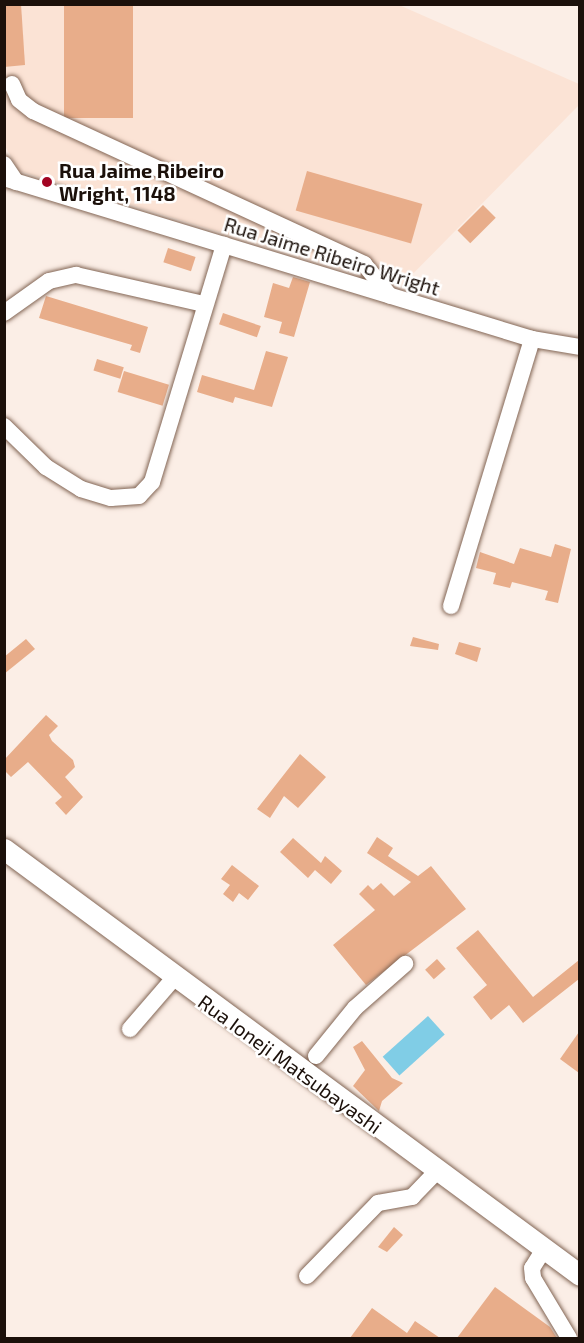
<!DOCTYPE html>
<style>
body{margin:0}
#map{position:relative;width:584px;height:1343px;overflow:hidden;background:#fbeee6;font-family:"Exo 2",sans-serif}
div>[style]{position:absolute}
[style*='--x']{left:calc(var(--x)*1px);top:calc(var(--y)*1px);width:calc(var(--w)*1px);rotate:calc(var(--a)*1deg)}
.built>*{inset:0;background:#fbe3d5}
.water>*{inset:0;background:#80cde6;transform-origin:0 0}
.building>*{inset:0;background:#e8ad8a;transform-origin:0 0}
.roads{filter:drop-shadow(0 0 2px #826554) drop-shadow(0 0 2px #826554)}
.minor>*{height:16px;margin:-8px;padding:0 8px;transform-origin:8px;border-radius:8px;background:#fff}
.major>*{height:21px;margin:-10.5px;padding:0 10.5px;transform-origin:10.5px;border-radius:10.5px;background:#fff}
.dots>*{width:16px;height:16px;translate:-50% -50%;box-sizing:border-box;border:3px solid #fff;border-radius:50%}
span{translate:-50% -50%;white-space:nowrap;text-align:center;line-height:1.15;-webkit-text-stroke:5px #fff;paint-order:stroke}
.poi-label{font-size:20px;color:#1b100a;font-weight:700}
.left{translate:0 -50%;text-align:left}
.street-label{font-size:20px;color:#1b100a}
.frame{position:absolute;inset:0;border:6px solid #1b100a;pointer-events:none}
</style>
<div id="map">
<div class="built">
<i style="clip-path:polygon(4px 5px,399px 5px,579px 84px,579px 105px,400px 287px,19px 171px,5px 146px)"></i>
</div>
<div class="water">
<i style="left:428px;top:1016px;width:25px;height:61px;rotate:48deg"></i>
</div>
<div class="building">
<i style="clip-path:polygon(4px 4px,21px 4px,25px 65px,4px 67px)"></i>
<i style="left:64px;top:4px;width:69px;height:114px"></i>
<i style="left:307px;top:171px;width:120px;height:41px;rotate:16deg"></i>
<i style="left:483px;top:205px;width:18px;height:36px;rotate:45deg"></i>
<i style="left:168px;top:248px;width:29px;height:15px;rotate:18deg"></i>
<i style="clip-path:polygon(293px 277px,310px 282px,294px 337px,279px 333px,282px 322px,264px 317px,273px 283px,289px 288px)"></i>
<i style="clip-path:polygon(46px 296px,148px 327px,140px 353px,130px 350px,132px 345px,39px 318px)"></i>
<i style="left:223px;top:313px;width:40px;height:12px;rotate:19deg"></i>
<i style="clip-path:polygon(266px 351px,288px 357px,272px 407px,235px 397px,233px 403px,197px 392px,202px 375px,254px 390px)"></i>
<i style="left:97px;top:359px;width:28px;height:12px;rotate:17deg"></i>
<i style="left:124px;top:371px;width:47px;height:22px;rotate:17deg"></i>
<i style="clip-path:polygon(555px 544px,571px 549px,558px 603px,545px 600px,548px 591px,512px 582px,510px 588px,493px 584px,496px 573px,476px 568px,480px 552px,514px 564px,520px 548px,551px 557px)"></i>
<i style="clip-path:polygon(413px 637px,439px 644px,438px 650px,410px 646px)"></i>
<i style="clip-path:polygon(26px 639px,35px 649px,4px 674px,4px 657px)"></i>
<i style="clip-path:polygon(459px 642px,481px 648px,477px 662px,455px 654px)"></i>
<i style="clip-path:polygon(46px 715px,58px 726px,49px 735px,52px 741px,73px 760px,75px 767px,65px 777px,83px 797px,66px 815px,55px 803px,62px 797px,28px 762px,11px 777px,4px 770px,4px 760px)"></i>
<i style="clip-path:polygon(300px 754px,326px 777px,298px 808px,284px 796px,270px 818px,257px 809px)"></i>
<i style="clip-path:polygon(377px 837px,393px 848px,388px 856px,418px 876px,431px 866px,466px 909px,366px 985px,333px 945px,375px 910px,359px 894px,368px 885px,373px 890px,381px 883px,394px 896px,411px 882px,367px 853px)"></i>
<i style="clip-path:polygon(293px 838px,321px 863px,325px 856px,342px 871px,331px 884px,315px 870px,308px 878px,280px 852px)"></i>
<i style="clip-path:polygon(232px 865px,259px 886px,248px 900px,239px 893px,233px 902px,223px 894px,230px 885px,221px 879px)"></i>
<i style="clip-path:polygon(478px 930px,533px 997px,579px 960px,579px 979px,523px 1023px,509px 1005px,491px 1020px,473px 997px,487px 985px,456px 948px)"></i>
<i style="left:437px;top:959px;width:13px;height:16px;rotate:48deg"></i>
<i style="clip-path:polygon(579px 1032px,579px 1073px,560px 1059px)"></i>
<i style="clip-path:polygon(362px 1041px,392px 1078px,403px 1083px,382px 1101px,379px 1111px,353px 1086px,365px 1070px,353px 1047px)"></i>
<i style="clip-path:polygon(394px 1227px,403px 1235px,387px 1252px,378px 1247px)"></i>
<i style="clip-path:polygon(495px 1287px,550px 1327px,557px 1338px,457px 1338px)"></i>
<i style="clip-path:polygon(372px 1308px,407px 1333px,415px 1321px,440px 1338px,350px 1338px)"></i>
</div>
<div class="roads">
<div class="minor">
<i style="--x:12;--y:84;--w:17;--a:66"></i>
<i style="--x:19;--y:100;--w:18;--a:38"></i>
<i style="--x:33;--y:111;--w:365;--a:24.8"></i>
<i style="--x:364;--y:264;--w:41;--a:50.9"></i>
<i style="--x:4;--y:164;--w:22;--a:56"></i>
<i style="--x:4;--y:178;--w:552;--a:16.96"></i>
<i style="--x:532;--y:339;--w:49;--a:9.5"></i>
<i style="--x:4;--y:313;--w:55;--a:-35.4"></i>
<i style="--x:49;--y:281;--w:28;--a:-13"></i>
<i style="--x:76;--y:275;--w:131;--a:12.8"></i>
<i style="--x:4;--y:426;--w:59;--a:44.3"></i>
<i style="--x:46;--y:467;--w:41;--a:32.2"></i>
<i style="--x:81;--y:489;--w:31;--a:17"></i>
<i style="--x:111;--y:498;--w:28;--a:-4"></i>
<i style="--x:139;--y:496;--w:19;--a:-47"></i>
<i style="--x:152;--y:482;--w:248;--a:-73.1"></i>
<i style="--x:451;--y:606;--w:279;--a:-73.1"></i>
<i style="--x:130;--y:1029;--w:67;--a:-49.2"></i>
<i style="--x:316;--y:1056;--w:62;--a:-50.9"></i>
<i style="--x:355;--y:1008;--w:67;--a:-41.3"></i>
<i style="--x:544;--y:1249;--w:22;--a:122"></i>
<i style="--x:532;--y:1268;--w:10;--a:84"></i>
<i style="--x:533;--y:1278;--w:70;--a:59"></i>
<i style="--x:307;--y:1276;--w:102;--a:-45.8"></i>
<i style="--x:378;--y:1203;--w:35;--a:-10"></i>
<i style="--x:412;--y:1197;--w:36;--a:-46"></i>
</div>
<div class="major">
<i style="--x:4;--y:849;--w:716;--a:36.49"></i>
</div>
</div>
<div class="dots">
<i style="left:47px;top:182px;background:#a20422"></i>
</div>
<div class="poi-label">
<span class="left" style="left:59px;top:182px">Rua Jaime Ribeiro<br>Wright, 1148</span>
</div>
<div class="street-label">
<span style="left:332px;top:256px;rotate:17deg">Rua Jaime Ribeiro Wright</span>
<span style="left:290px;top:1064px;rotate:36deg">Rua Ioneji Matsubayashi</span>
</div>
<div class="frame"></div>
</div>
